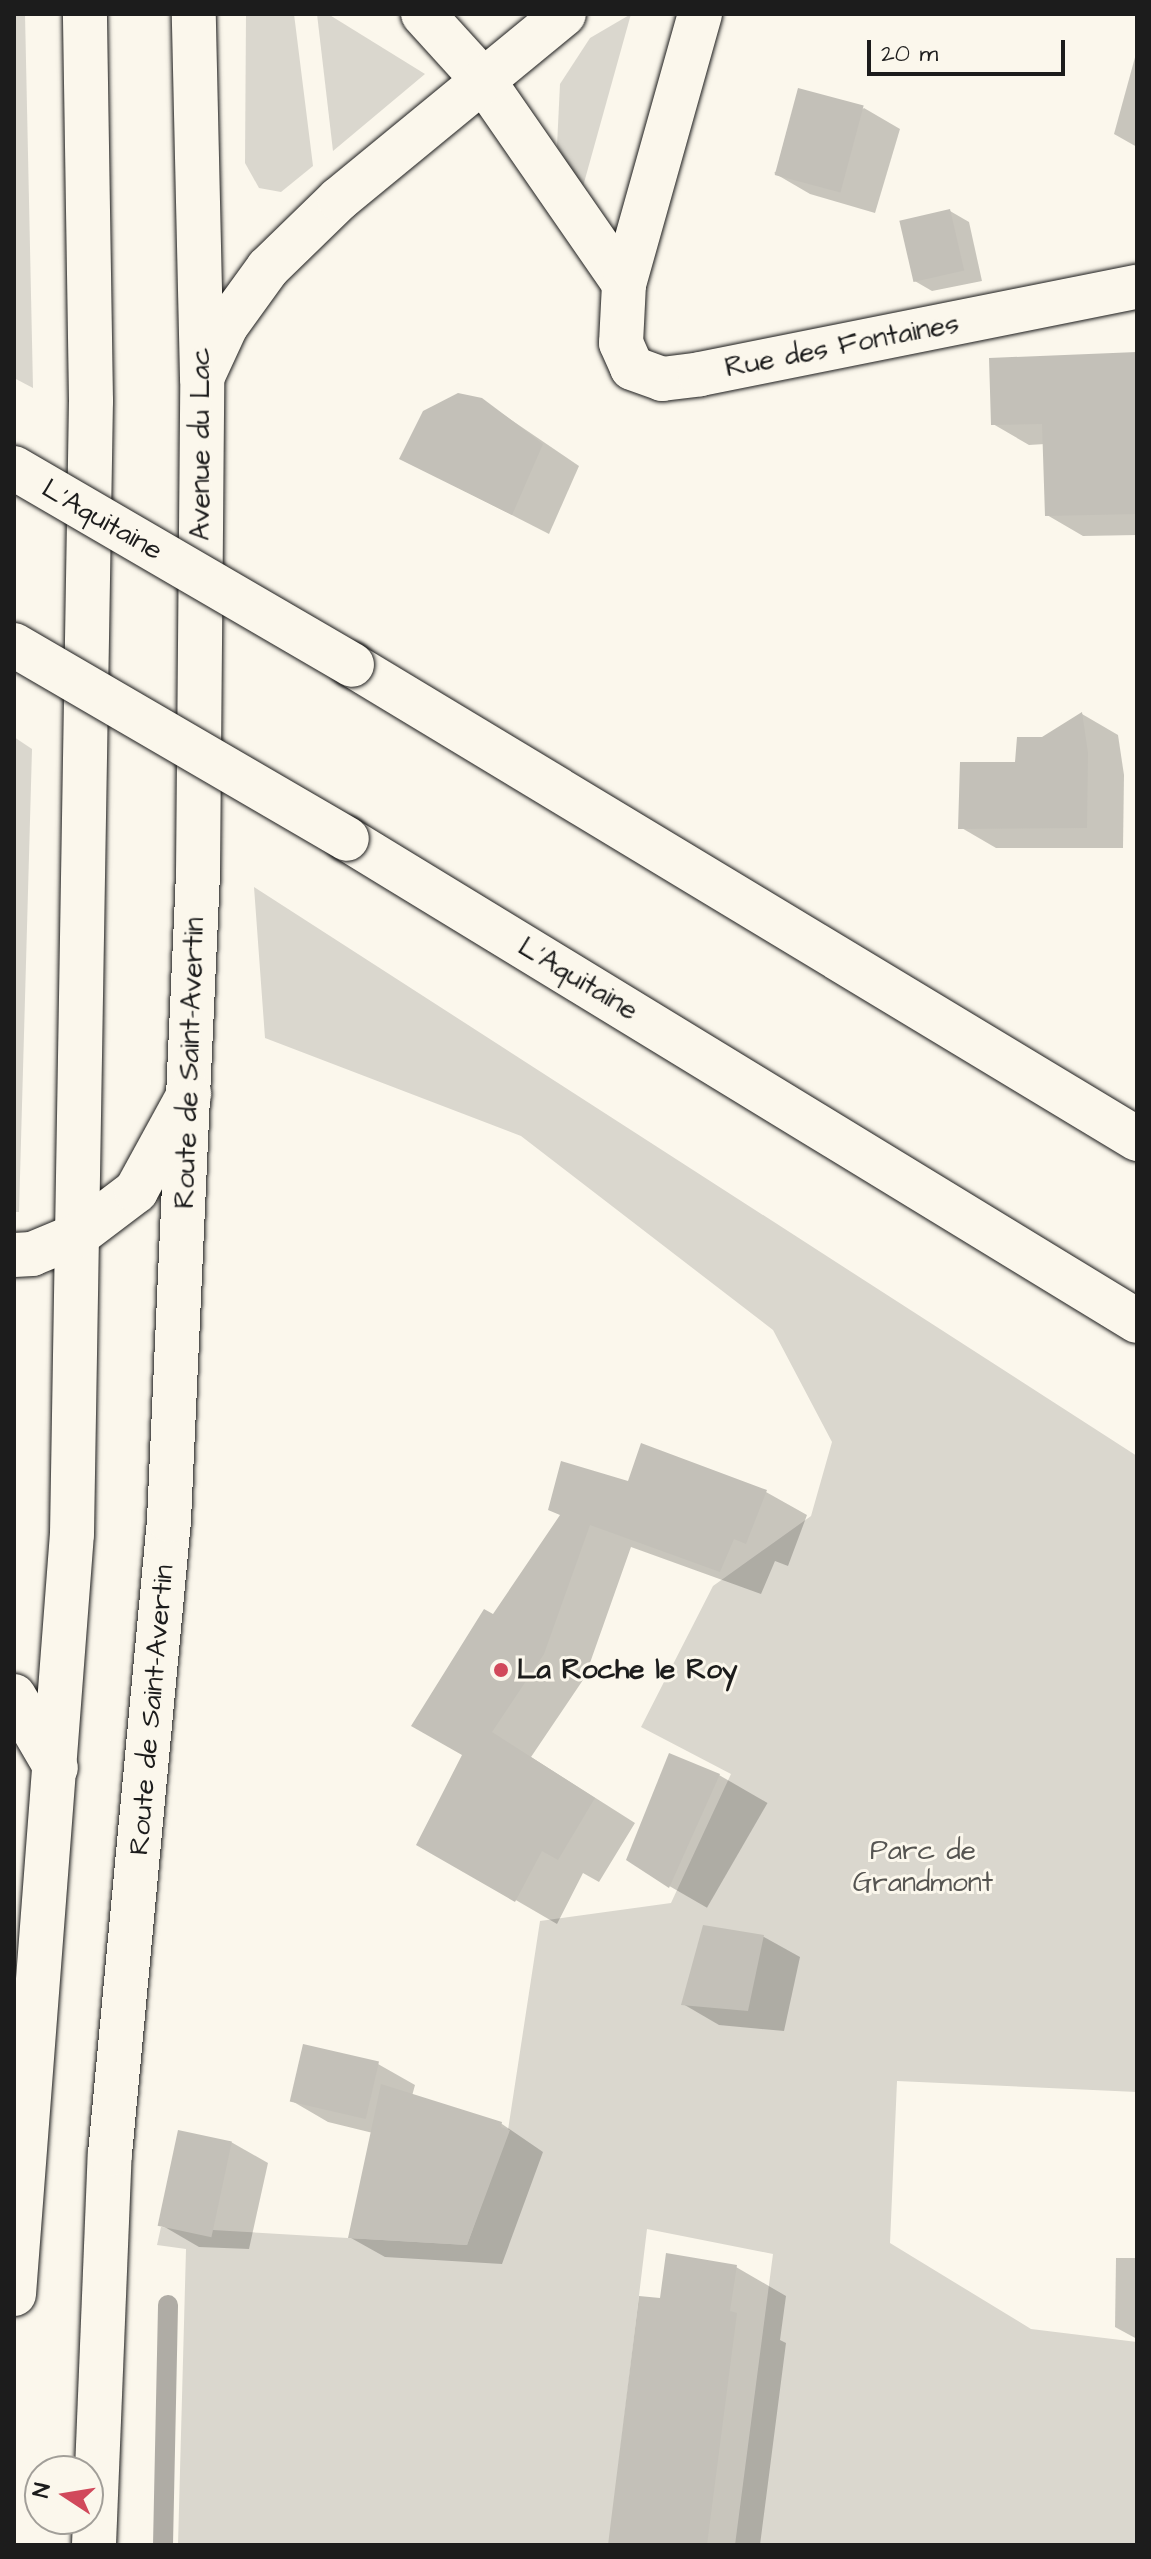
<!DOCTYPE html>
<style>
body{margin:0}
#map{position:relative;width:1151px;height:2559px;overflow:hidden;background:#fbf7ec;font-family:"Architects Daughter",sans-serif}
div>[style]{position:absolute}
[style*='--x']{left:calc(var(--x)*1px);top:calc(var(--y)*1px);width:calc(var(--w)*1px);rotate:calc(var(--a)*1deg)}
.green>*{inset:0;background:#dad7ce}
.shadow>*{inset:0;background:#0003;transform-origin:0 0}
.stream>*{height:20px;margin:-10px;padding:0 10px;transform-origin:10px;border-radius:10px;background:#afaca5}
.building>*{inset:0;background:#c3c0b8;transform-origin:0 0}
.roads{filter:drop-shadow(0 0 2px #1c1c1c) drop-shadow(0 0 2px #1c1c1c)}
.tertiary>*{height:44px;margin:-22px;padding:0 22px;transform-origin:22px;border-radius:22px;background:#fbf7ec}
.primary>*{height:44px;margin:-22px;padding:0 22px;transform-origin:22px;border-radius:22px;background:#fbf7ec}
.motorway>*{height:44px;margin:-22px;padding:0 22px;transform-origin:22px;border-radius:22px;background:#fbf7ec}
.bridges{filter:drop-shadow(0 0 2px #1c1c1c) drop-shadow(0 0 2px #1c1c1c)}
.motorway-bridge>*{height:44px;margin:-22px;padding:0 22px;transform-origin:22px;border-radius:22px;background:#fbf7ec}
.dots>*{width:22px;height:22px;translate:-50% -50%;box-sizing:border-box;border:4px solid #fbf7ec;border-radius:50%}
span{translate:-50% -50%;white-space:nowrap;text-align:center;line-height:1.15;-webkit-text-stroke:6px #fbf7ec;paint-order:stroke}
.street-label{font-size:28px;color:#1c1c1c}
.poi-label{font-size:28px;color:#1c1c1c;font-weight:700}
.left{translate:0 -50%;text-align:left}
.park-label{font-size:28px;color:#555451}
.frame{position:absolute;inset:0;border:16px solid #1c1c1c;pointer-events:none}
.north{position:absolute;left:24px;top:2455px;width:80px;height:80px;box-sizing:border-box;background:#fbf7ec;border:2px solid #a29f99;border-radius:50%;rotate:282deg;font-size:22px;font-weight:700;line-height:32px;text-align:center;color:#1c1c1c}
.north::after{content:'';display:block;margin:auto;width:28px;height:36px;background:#d1495b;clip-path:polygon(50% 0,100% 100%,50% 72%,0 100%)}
.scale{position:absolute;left:867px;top:40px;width:198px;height:36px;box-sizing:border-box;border:4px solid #1c1c1c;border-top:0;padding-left:10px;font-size:24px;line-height:28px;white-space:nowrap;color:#1c1c1c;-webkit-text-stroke:6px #fbf7ec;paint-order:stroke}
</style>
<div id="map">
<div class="green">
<i style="clip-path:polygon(14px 14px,25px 14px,33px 388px,14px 378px)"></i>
<i style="clip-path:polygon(246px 14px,294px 14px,313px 166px,281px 192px,259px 188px,245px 163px)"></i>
<i style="clip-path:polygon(317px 14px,328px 14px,425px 74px,333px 151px)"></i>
<i style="clip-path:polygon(631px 14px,582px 190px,557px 146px,560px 84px,590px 38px)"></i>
<i style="clip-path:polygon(14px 737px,32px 749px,19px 1212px,14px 1212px)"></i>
<i style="clip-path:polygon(254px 887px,1137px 1456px,1137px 2092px,897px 2081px,890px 2243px,1031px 2329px,1137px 2342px,1137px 2545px,735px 2545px,773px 2254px,647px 2229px,609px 2545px,178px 2545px,186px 2249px,157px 2245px,161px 2227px,467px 2245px,508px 2130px,540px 1921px,671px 1903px,731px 1774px,641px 1727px,713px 1586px,811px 1516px,832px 1442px,773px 1330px,521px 1136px,265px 1038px)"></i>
</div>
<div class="shadow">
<i style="clip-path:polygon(1137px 50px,1137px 147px,1114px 134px)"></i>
<i style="clip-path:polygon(864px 108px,900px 129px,875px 213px,810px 194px,774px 173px)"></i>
<i style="clip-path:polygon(950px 211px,969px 222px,982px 281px,932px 291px,913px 280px)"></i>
<i style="clip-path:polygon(1137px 354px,1137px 535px,1083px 536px,1047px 515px,1045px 444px,1029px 445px,993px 424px)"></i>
<i style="clip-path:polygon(482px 400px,579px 466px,549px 534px,402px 459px)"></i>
<i style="clip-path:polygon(1082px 714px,1118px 735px,1124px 775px,1123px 848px,996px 848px,960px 827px,1042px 739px)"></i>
<i style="clip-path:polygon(629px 1484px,766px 1492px,807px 1515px,788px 1566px,775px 1561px,761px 1594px,631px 1547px,585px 1677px,531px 1757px,635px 1823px,599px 1882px,583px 1873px,557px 1924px,419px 1844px,465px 1755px,494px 1616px)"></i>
<i style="left:719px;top:1775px;width:56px;height:121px;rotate:30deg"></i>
<i style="clip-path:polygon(704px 1927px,764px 1937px,800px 1957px,784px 2031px,719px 2025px,683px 2004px)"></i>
<i style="clip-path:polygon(378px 2064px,415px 2085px,412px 2096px,502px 2124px,543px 2152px,502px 2264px,385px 2257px,351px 2238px,373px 2133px,328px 2122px,292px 2101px)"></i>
<i style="clip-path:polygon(231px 2142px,268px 2163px,249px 2249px,199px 2247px,163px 2226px)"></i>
<i style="clip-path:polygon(1116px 2258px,1137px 2258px,1137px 2339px,1115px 2327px)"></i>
<i style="clip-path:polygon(736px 2267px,786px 2296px,780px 2340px,786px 2343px,760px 2545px,610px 2545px,662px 2300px)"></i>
</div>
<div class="stream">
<i style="--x:163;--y:2545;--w:240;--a:-88.8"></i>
</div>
<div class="building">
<i style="left:798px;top:88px;width:68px;height:90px;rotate:15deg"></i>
<i style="left:950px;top:209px;width:63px;height:52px;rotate:77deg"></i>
<i style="clip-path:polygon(1137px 352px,1137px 514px,1045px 516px,1042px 424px,991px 425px,989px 358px)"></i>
<i style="clip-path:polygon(458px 393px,482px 398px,543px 444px,512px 515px,399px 459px,423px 411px)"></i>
<i style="clip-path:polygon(1082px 712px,1088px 753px,1087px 828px,958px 829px,960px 762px,1015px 762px,1017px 737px,1042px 737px)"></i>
<i style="clip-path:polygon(641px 1443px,767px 1490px,746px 1544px,734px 1539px,720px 1572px,590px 1525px,544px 1654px,492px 1732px,595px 1798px,558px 1860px,542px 1851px,515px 1902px,416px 1845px,462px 1755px,411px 1726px,484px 1609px,493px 1614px,560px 1515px,548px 1510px,561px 1461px,628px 1481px)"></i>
<i style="clip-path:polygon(669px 1753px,720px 1774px,669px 1888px,626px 1860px)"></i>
<i style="clip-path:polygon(703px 1925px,764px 1935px,748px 2011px,681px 2005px)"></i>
<i style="left:303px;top:2044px;width:78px;height:59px;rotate:13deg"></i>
<i style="clip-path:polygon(381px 2084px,502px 2122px,501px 2127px,510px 2130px,467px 2245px,348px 2238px)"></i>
<i style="left:178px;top:2130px;width:55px;height:98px;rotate:12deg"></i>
<i style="clip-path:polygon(666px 2253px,737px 2265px,730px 2311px,737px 2313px,707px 2545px,608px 2545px,639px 2296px,660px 2298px)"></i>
</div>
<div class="roads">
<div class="tertiary">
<i style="--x:423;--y:14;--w:89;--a:47.7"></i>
<i style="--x:483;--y:80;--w:248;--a:55.3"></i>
<i style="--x:700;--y:14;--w:280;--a:105.7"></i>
<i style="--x:624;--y:284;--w:59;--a:92.9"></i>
<i style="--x:621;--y:343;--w:27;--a:66"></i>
<i style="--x:632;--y:368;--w:32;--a:20"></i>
<i style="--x:662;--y:379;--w:38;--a:-7"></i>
<i style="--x:700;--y:374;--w:446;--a:-11.3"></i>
<i style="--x:202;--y:378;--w:57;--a:-65.2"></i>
<i style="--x:226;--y:326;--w:72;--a:-54.1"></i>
<i style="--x:268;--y:268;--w:99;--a:-44.2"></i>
<i style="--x:339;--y:199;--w:291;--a:-39.4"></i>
</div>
<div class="primary">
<i style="--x:14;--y:2294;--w:762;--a:-85.64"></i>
<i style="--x:72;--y:1534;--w:1133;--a:-89.04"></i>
<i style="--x:91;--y:401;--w:387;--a:-90.9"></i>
<i style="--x:94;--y:2545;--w:391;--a:-87.7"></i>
<i style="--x:110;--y:2154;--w:637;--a:-84.68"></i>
<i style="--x:169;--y:1520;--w:648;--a:-87.43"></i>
<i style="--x:198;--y:873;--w:495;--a:-89.5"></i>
<i style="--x:202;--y:378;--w:364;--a:-91.3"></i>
</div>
<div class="motorway">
<i style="--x:352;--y:665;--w:917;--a:31.12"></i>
<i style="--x:347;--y:839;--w:925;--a:31.39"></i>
<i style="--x:14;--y:1255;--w:18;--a:-3"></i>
<i style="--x:32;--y:1254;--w:50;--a:-22.4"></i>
<i style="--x:78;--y:1235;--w:73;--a:-37.2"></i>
<i style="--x:136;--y:1191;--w:111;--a:-61.3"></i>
<i style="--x:14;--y:1696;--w:83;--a:59.7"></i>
</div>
</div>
<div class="bridges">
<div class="motorway-bridge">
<i style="--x:14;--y:468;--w:391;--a:30.2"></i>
<i style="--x:14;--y:645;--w:385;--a:30.2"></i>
</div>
</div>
<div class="dots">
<i style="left:501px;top:1670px;background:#d1495b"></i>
</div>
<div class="street-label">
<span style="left:842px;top:346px;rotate:-11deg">Rue des Fontaines</span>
<span style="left:201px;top:444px;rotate:-90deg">Avenue du Lac</span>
<span style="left:102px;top:520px;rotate:30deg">L'Aquitaine</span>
<span style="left:578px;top:979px;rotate:31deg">L'Aquitaine</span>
<span style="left:190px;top:1063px;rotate:-88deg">Route de Saint-Avertin</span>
<span style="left:152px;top:1710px;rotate:-85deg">Route de Saint-Avertin</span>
</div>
<div class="poi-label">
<span class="left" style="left:517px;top:1670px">La Roche le Roy</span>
</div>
<div class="park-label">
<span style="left:923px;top:1867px">Parc de<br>Grandmont</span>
</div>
<div class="frame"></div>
<div class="north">N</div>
<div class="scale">20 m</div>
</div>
